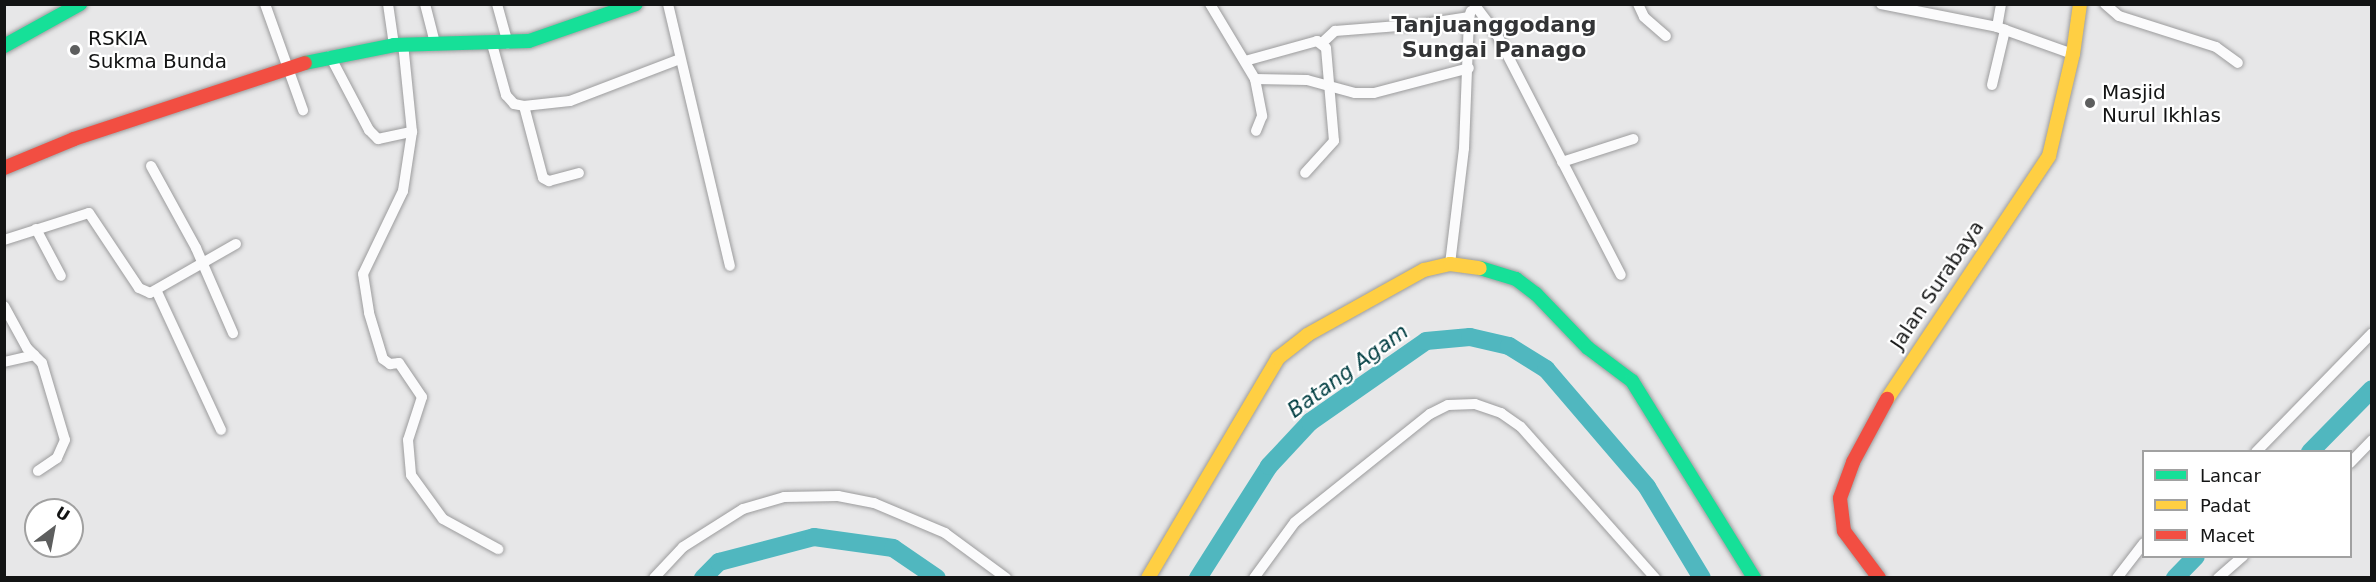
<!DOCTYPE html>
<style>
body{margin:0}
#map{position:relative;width:2376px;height:582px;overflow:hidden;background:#e7e7e8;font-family:"DejaVu Sans",sans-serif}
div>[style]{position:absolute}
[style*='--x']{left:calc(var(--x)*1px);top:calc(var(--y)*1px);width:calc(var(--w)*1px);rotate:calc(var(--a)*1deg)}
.river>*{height:18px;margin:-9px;padding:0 9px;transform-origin:9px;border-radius:9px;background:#50b7bf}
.roads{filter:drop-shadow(0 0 2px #9c9c9d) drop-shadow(0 0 2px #9c9c9d)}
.street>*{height:10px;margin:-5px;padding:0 5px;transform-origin:5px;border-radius:5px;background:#fbfbfc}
.fast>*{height:14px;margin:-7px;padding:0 7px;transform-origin:7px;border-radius:7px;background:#16e098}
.slow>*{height:14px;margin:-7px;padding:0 7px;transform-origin:7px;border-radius:7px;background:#ffcf43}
.jam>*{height:14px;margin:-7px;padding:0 7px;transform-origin:7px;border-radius:7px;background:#f24e42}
.dots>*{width:16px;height:16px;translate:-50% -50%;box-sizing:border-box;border:3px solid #fff;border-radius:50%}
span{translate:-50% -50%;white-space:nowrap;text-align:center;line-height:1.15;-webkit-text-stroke:4.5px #fff;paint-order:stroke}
.poi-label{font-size:20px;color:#131414}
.left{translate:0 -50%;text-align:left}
.street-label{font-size:20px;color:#131414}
.water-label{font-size:21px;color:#013e42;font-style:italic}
.quarter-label{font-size:22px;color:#333436;font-weight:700}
.frame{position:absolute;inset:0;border:6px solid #131414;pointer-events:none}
.legend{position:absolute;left:2142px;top:450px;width:210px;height:108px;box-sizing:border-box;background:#fff;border:2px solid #a1a1a1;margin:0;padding:8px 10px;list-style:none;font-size:18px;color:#131414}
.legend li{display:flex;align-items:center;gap:12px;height:30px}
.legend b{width:30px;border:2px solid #a1a1a1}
.north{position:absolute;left:24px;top:498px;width:60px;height:60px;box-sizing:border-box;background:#fff;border:2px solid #a1a1a1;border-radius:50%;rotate:32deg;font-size:16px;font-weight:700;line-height:24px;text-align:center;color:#131414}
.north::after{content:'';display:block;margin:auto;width:21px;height:27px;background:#5d5e5e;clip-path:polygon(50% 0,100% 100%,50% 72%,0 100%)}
</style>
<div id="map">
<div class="river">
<i style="--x:2310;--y:452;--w:88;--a:-45.5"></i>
<i style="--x:703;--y:578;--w:23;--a:-45"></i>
<i style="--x:719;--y:562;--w:98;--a:-14.7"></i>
<i style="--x:814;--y:537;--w:80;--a:7.9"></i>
<i style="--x:893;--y:548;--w:53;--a:34.3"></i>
<i style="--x:1198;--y:578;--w:133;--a:-57.6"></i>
<i style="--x:1269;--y:466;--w:60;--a:-47"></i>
<i style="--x:1310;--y:422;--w:141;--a:-34.9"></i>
<i style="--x:1426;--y:341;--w:44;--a:-5.2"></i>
<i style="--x:1470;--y:337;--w:40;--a:13"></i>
<i style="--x:1509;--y:346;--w:44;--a:31.9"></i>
<i style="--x:1546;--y:369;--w:155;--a:49.4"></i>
<i style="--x:1647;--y:487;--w:106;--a:58.9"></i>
<i style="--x:2175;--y:578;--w:30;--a:-46"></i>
</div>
<div class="roads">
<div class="street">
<i style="--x:265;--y:4;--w:113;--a:70.3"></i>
<i style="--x:388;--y:4;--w:41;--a:81.7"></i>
<i style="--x:425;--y:4;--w:40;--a:75.6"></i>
<i style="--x:497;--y:4;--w:41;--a:74.6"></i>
<i style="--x:668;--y:4;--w:269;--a:76.7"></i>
<i style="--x:1210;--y:4;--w:87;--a:59"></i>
<i style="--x:1255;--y:79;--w:38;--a:79"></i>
<i style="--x:1262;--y:116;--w:16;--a:112"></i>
<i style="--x:1474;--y:4;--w:36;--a:53"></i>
<i style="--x:1496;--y:33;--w:272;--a:62.7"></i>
<i style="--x:1638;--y:4;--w:14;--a:65"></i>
<i style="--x:1644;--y:17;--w:29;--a:41"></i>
<i style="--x:1881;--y:4;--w:118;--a:11.2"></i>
<i style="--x:1997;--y:27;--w:81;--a:19.6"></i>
<i style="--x:2105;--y:4;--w:18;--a:41"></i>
<i style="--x:2119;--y:16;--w:102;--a:17.7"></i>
<i style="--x:2216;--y:47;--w:27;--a:36"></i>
<i style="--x:1997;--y:27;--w:23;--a:-80"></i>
<i style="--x:1322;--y:43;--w:18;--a:-43"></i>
<i style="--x:1335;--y:31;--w:89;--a:-4.5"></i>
<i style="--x:1424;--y:24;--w:46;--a:-8.8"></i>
<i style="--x:1469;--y:17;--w:6;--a:-72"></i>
<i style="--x:492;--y:44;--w:53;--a:74.6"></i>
<i style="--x:506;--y:95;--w:12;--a:48"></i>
<i style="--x:514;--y:104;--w:10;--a:11"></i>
<i style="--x:524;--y:106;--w:46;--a:-6.2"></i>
<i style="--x:570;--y:101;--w:118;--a:-20.9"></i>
<i style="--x:330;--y:56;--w:84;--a:62.2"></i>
<i style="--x:369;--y:130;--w:13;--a:45"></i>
<i style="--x:378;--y:139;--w:35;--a:-12"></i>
<i style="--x:412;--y:132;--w:88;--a:-95.8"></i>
<i style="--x:1245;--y:61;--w:75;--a:-15.5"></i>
<i style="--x:1317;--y:41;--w:11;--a:38"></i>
<i style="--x:1326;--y:48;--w:93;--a:85.1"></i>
<i style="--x:1334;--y:141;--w:43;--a:132.2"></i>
<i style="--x:1255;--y:79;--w:52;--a:1.1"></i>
<i style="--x:1307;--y:80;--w:50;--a:15.2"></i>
<i style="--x:1355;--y:93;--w:19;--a:0"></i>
<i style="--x:1374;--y:93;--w:98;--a:-14.7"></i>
<i style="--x:1992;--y:85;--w:57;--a:-76.7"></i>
<i style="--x:524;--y:106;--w:74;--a:75.2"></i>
<i style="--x:543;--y:178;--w:7;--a:27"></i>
<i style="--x:549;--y:181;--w:31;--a:-15"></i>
<i style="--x:412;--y:132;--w:60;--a:98.7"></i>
<i style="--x:403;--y:191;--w:92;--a:115.7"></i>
<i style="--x:363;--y:274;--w:39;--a:81"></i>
<i style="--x:369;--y:313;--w:48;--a:73.1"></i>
<i style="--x:383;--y:359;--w:9;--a:36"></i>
<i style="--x:390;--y:364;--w:9;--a:-6"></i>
<i style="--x:399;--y:363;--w:41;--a:55.9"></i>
<i style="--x:422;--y:397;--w:45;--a:108"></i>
<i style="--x:408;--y:440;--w:35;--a:85"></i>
<i style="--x:411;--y:475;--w:54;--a:54"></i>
<i style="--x:443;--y:519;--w:63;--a:28.6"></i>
<i style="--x:1562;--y:162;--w:75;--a:-17.9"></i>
<i style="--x:151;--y:166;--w:94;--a:61.2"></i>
<i style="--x:196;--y:248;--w:93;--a:66.5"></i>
<i style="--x:36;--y:229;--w:53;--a:62"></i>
<i style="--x:4;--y:240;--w:89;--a:-17.6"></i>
<i style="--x:89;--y:213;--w:90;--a:56.3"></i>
<i style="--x:139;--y:288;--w:12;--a:24"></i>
<i style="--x:150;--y:293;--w:99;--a:-29.7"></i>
<i style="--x:1450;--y:264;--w:117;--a:-83.1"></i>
<i style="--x:1464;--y:148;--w:131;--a:-87.8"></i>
<i style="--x:157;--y:292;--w:152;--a:65.1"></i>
<i style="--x:4;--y:306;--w:48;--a:61.3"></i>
<i style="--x:27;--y:348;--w:21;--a:45"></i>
<i style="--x:42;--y:363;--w:80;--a:73.4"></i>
<i style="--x:65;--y:440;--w:20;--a:114"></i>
<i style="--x:57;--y:458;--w:23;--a:146"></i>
<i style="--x:4;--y:362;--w:31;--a:-13"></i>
<i style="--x:2256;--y:452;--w:166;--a:-45.7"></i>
<i style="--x:2350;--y:463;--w:32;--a:-46"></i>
<i style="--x:654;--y:578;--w:42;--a:-46.9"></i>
<i style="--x:683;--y:547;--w:71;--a:-32.3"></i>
<i style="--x:743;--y:509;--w:43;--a:-16.3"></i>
<i style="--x:784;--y:497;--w:54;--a:-1.1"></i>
<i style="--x:838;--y:496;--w:37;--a:11"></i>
<i style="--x:874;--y:503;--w:77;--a:22.9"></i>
<i style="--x:945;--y:533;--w:76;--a:36.4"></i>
<i style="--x:1254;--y:578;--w:69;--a:-53.8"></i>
<i style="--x:1295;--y:522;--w:173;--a:-38.7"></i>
<i style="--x:1430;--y:414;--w:20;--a:-27"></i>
<i style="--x:1448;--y:405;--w:27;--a:-2"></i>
<i style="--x:1475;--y:404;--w:28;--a:19"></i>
<i style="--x:1501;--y:413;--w:24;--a:35"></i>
<i style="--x:1521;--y:427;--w:202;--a:48.4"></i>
<i style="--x:2117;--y:578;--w:44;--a:-52.4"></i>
<i style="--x:2218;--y:578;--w:33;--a:-41"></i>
</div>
<div class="fast">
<i style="--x:4;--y:46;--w:87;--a:-28.9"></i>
<i style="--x:305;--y:63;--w:91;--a:-11.4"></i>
<i style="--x:394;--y:45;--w:135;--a:-1.7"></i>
<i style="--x:529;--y:41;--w:113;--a:-19.1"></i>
<i style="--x:1480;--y:268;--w:38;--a:17"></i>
<i style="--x:1516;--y:279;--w:25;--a:37"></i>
<i style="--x:1536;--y:294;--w:75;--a:46.1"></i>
<i style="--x:1588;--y:348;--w:55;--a:36.9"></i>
<i style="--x:1632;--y:381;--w:232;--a:58.2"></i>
</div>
<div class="slow">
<i style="--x:1887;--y:399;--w:292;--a:-56.3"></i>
<i style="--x:2049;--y:156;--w:105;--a:-76.8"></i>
<i style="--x:2073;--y:54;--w:50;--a:-82"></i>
<i style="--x:1148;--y:578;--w:256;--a:-59.4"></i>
<i style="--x:1278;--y:358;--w:37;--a:-38"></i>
<i style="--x:1307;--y:335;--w:134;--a:-29.1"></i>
<i style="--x:1424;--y:270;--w:27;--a:-13"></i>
<i style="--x:1450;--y:264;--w:30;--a:8"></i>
</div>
<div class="jam">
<i style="--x:4;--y:168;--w:76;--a:-22.5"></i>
<i style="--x:74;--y:139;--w:243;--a:-18.2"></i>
<i style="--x:1879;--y:578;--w:59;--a:-126.7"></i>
<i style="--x:1844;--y:531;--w:33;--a:-97"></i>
<i style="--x:1840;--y:498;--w:38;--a:-70"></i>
<i style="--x:1853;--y:462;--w:72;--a:-61.6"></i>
</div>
</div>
<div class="dots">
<i style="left:75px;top:50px;background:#5d5e5e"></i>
<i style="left:2090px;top:103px;background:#5d5e5e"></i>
</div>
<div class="poi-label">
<span class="left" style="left:88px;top:50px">RSKIA<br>Sukma Bunda</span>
<span class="left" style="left:2102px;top:104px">Masjid<br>Nurul Ikhlas</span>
</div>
<div class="street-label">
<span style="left:1937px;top:285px;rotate:-56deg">Jalan Surabaya</span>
</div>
<div class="water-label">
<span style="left:1348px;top:371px;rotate:-36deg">Batang Agam</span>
</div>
<div class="quarter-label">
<span style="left:1494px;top:37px">Tanjuanggodang<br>Sungai Panago</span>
</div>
<div class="frame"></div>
<ul class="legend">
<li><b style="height:8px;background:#16e098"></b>Lancar</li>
<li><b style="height:8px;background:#ffcf43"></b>Padat</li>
<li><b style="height:8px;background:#f24e42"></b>Macet</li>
</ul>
<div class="north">U</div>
</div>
